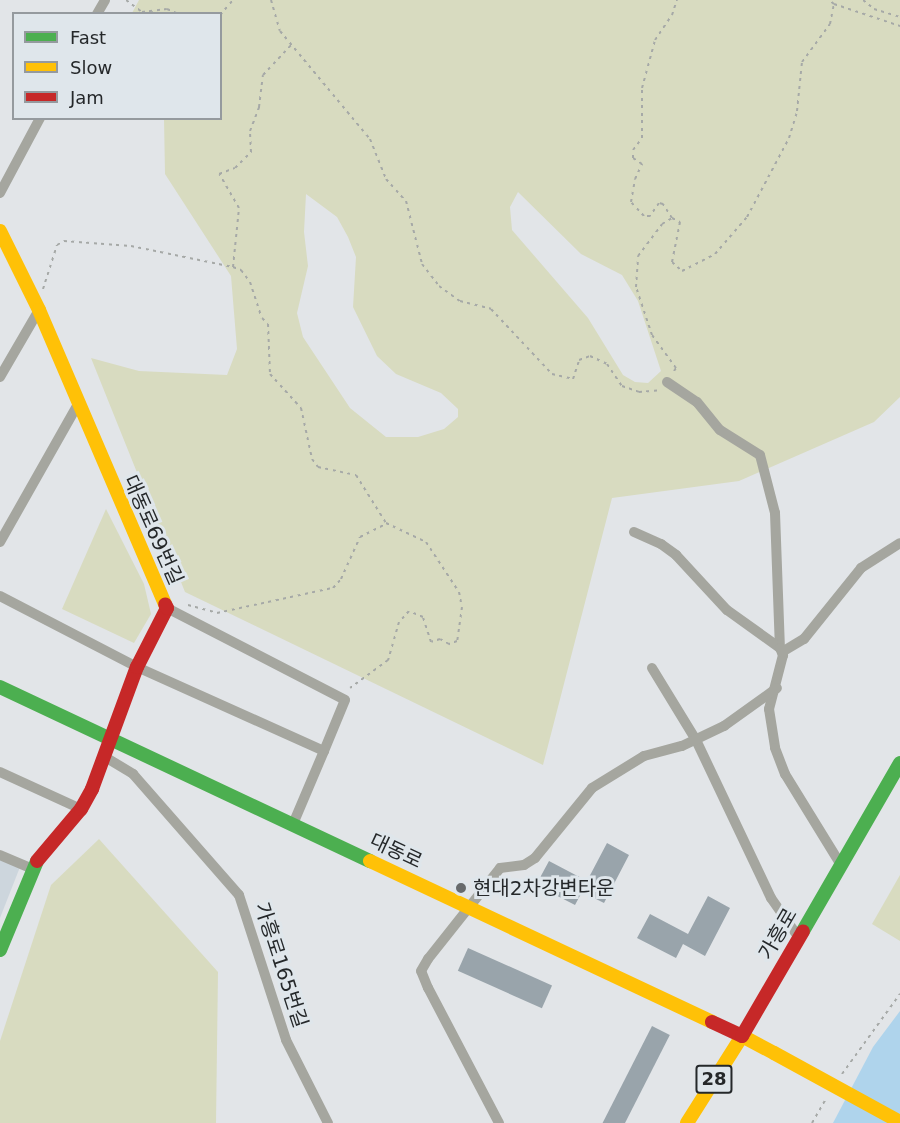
<!DOCTYPE html>
<meta charset="utf-8">
<style>
body{margin:0}
#map{position:relative;width:900px;height:1123px;overflow:hidden;background:#e2e5e8;font-family:"DejaVu Sans","Noto Sans KR",sans-serif}
div>[style]{position:absolute}
[style*='--x']{left:calc(var(--x)*1px);top:calc(var(--y)*1px);width:calc(var(--w)*1px);rotate:calc(var(--a)*1deg)}
.built>*{inset:0;background:#cdd6dd}
.green>*{inset:0;background:#d8dbc0}
.water>*{inset:0;background:#afd4ec}
.building>*{inset:0;background:#99a4ab;transform-origin:0 0}
.path>*{height:2px;margin-top:-1px;transform-origin:0;background:repeating-linear-gradient(90deg,#a6a9a7 0 3px,transparent 0 7.5px)}
.street>*{height:10px;margin:-5px;padding:0 5px;transform-origin:5px;border-radius:5px;background:#a5a69f}
.fast>*{height:14px;margin:-7px;padding:0 7px;transform-origin:7px;border-radius:7px;background:#4caf50}
.slow>*{height:14px;margin:-7px;padding:0 7px;transform-origin:7px;border-radius:7px;background:#ffc107}
.jam>*{height:14px;margin:-7px;padding:0 7px;transform-origin:7px;border-radius:7px;background:#c62828}
.slow-bridge>*{height:14px;margin:-7px;padding:0 7px;transform-origin:7px;border-radius:7px;background:#ffc107}
.dots>*{width:16px;height:16px;translate:-50% -50%;box-sizing:border-box;border:3px solid #dfe6eb;border-radius:50%}
span{translate:-50% -50%;white-space:nowrap;text-align:center;line-height:1.15;-webkit-text-stroke:6px #dfe6eb;paint-order:stroke}
.shield-label span{padding:2px 4px;background:#dfe6eb;border:2px solid;border-radius:4px;-webkit-text-stroke-width:0}
.shield-label{font-size:18px;color:#25282a;font-weight:700}
.street-label{font-size:20px;color:#25282a}
.poi-label{font-size:20px;color:#25282a}
.left{translate:0 -50%;text-align:left}
.legend{position:absolute;left:12px;top:12px;width:210px;height:108px;box-sizing:border-box;background:#dfe6eb;border:2px solid #959a9e;margin:0;padding:8px 10px;list-style:none;font-size:18px;color:#25282a}
.legend li{display:flex;align-items:center;gap:12px;height:30px}
.legend b{width:30px;border:2px solid #959a9e}
</style>
<div id="map">
<div class="built">
<i style="clip-path:polygon(0 859px,20px 867px,0 918px)"></i>
</div>
<div class="green">
<i style="clip-path:polygon(evenodd,139px 0,900px 0,900px 397px,874px 422px,739px 481px,612px 498px,543px 765px,185px 592px,91px 358px,139px 371px,227px 375px,237px 349px,231px 276px,165px 174px,164px 119px,220px 118px,220px 14px,132px 13px,139px 0,518px 192px,581px 254px,622px 275px,638px 301px,661px 371px,648px 383px,635px 382px,623px 375px,588px 318px,512px 230px,510px 207px,518px 192px,139px 0,306px 194px,337px 217px,348px 237px,356px 257px,353px 307px,377px 356px,396px 374px,441px 393px,458px 409px,458px 417px,444px 429px,418px 437px,386px 437px,350px 408px,303px 337px,297px 313px,308px 266px,304px 232px,306px 194px)"></i>
<i style="clip-path:polygon(106px 509px,144px 584px,151px 614px,134px 643px,62px 609px)"></i>
<i style="clip-path:polygon(99px 839px,218px 972px,216px 1123px,0 1123px,0 1041px,51px 885px)"></i>
<i style="clip-path:polygon(900px 875px,900px 941px,872px 924px)"></i>
</div>
<div class="water">
<i style="clip-path:polygon(900px 1011px,900px 1123px,833px 1123px,873px 1047px)"></i>
</div>
<div class="building">
<i style="clip-path:polygon(607px 843px,629px 855px,604px 903px,582px 892px,575px 905px,536px 885px,549px 861px,587px 881px)"></i>
<i style="clip-path:polygon(708px 896px,730px 908px,705px 956px,683px 944px,676px 958px,637px 938px,650px 914px,688px 934px)"></i>
<i style="left:468px;top:948px;width:92px;height:25px;rotate:24deg"></i>
<i style="left:652px;top:1026px;width:20px;height:111px;rotate:27deg"></i>
</div>
<div class="path">
<i style="--x:126;--y:0;--w:20;--a:37"></i>
<i style="--x:142;--y:12;--w:25;--a:-7"></i>
<i style="--x:167;--y:9;--w:13;--a:23"></i>
<i style="--x:271;--y:0;--w:32;--a:74"></i>
<i style="--x:280;--y:31;--w:141;--a:50.2"></i>
<i style="--x:370;--y:139;--w:43;--a:68.2"></i>
<i style="--x:386;--y:179;--w:30;--a:48"></i>
<i style="--x:406;--y:201;--w:65;--a:75.7"></i>
<i style="--x:422;--y:264;--w:28;--a:52"></i>
<i style="--x:439;--y:286;--w:26;--a:36"></i>
<i style="--x:460;--y:301;--w:32;--a:14"></i>
<i style="--x:491;--y:309;--w:89;--a:46.8"></i>
<i style="--x:552;--y:374;--w:22;--a:13"></i>
<i style="--x:573;--y:379;--w:20;--a:-72"></i>
<i style="--x:579;--y:360;--w:12;--a:-20"></i>
<i style="--x:590;--y:356;--w:19;--a:25"></i>
<i style="--x:607;--y:364;--w:27;--a:56"></i>
<i style="--x:622;--y:386;--w:18;--a:19"></i>
<i style="--x:639;--y:392;--w:21;--a:-5"></i>
<i style="--x:863;--y:0;--w:14;--a:39"></i>
<i style="--x:874;--y:9;--w:27;--a:17"></i>
<i style="--x:834;--y:4;--w:70;--a:18.4"></i>
<i style="--x:220;--y:15;--w:20;--a:-49"></i>
<i style="--x:672;--y:218;--w:17;--a:-123"></i>
<i style="--x:663;--y:204;--w:4;--a:-166"></i>
<i style="--x:659;--y:203;--w:16;--a:125"></i>
<i style="--x:650;--y:216;--w:6;--a:180"></i>
<i style="--x:644;--y:216;--w:19;--a:-133"></i>
<i style="--x:631;--y:202;--w:23;--a:-80"></i>
<i style="--x:635;--y:179;--w:17;--a:-65"></i>
<i style="--x:642;--y:164;--w:11;--a:-146"></i>
<i style="--x:633;--y:158;--w:8;--a:-90"></i>
<i style="--x:633;--y:150;--w:15;--a:-53"></i>
<i style="--x:642;--y:138;--w:50;--a:-90"></i>
<i style="--x:642;--y:88;--w:50;--a:-74.8"></i>
<i style="--x:655;--y:40;--w:30;--a:-56"></i>
<i style="--x:672;--y:15;--w:16;--a:-72"></i>
<i style="--x:233;--y:267;--w:9;--a:21"></i>
<i style="--x:241;--y:270;--w:15;--a:53"></i>
<i style="--x:250;--y:282;--w:38;--a:72"></i>
<i style="--x:262;--y:318;--w:8;--a:45"></i>
<i style="--x:268;--y:324;--w:50;--a:87.7"></i>
<i style="--x:270;--y:374;--w:46;--a:47.6"></i>
<i style="--x:301;--y:408;--w:52;--a:77.8"></i>
<i style="--x:312;--y:459;--w:10;--a:53"></i>
<i style="--x:318;--y:467;--w:39;--a:12"></i>
<i style="--x:356;--y:475;--w:57;--a:58"></i>
<i style="--x:386;--y:523;--w:44;--a:25.4"></i>
<i style="--x:426;--y:542;--w:60;--a:56.6"></i>
<i style="--x:459;--y:592;--w:15;--a:79"></i>
<i style="--x:462;--y:607;--w:34;--a:98"></i>
<i style="--x:457;--y:641;--w:9;--a:159"></i>
<i style="--x:449;--y:644;--w:10;--a:-151"></i>
<i style="--x:440;--y:639;--w:9;--a:162"></i>
<i style="--x:431;--y:642;--w:26;--a:-108"></i>
<i style="--x:423;--y:617;--w:15;--a:-157"></i>
<i style="--x:409;--y:611;--w:15;--a:132"></i>
<i style="--x:399;--y:622;--w:40;--a:106"></i>
<i style="--x:388;--y:660;--w:47;--a:143.6"></i>
<i style="--x:43;--y:289;--w:46;--a:-72.3"></i>
<i style="--x:57;--y:245;--w:8;--a:-30"></i>
<i style="--x:64;--y:241;--w:67;--a:4.3"></i>
<i style="--x:131;--y:246;--w:104;--a:11.6"></i>
<i style="--x:233;--y:267;--w:59;--a:-84.2"></i>
<i style="--x:239;--y:208;--w:39;--a:-120"></i>
<i style="--x:219;--y:174;--w:17;--a:-21"></i>
<i style="--x:235;--y:168;--w:23;--a:-45"></i>
<i style="--x:251;--y:152;--w:21;--a:-93"></i>
<i style="--x:250;--y:131;--w:26;--a:-69"></i>
<i style="--x:259;--y:107;--w:32;--a:-83"></i>
<i style="--x:263;--y:75;--w:42;--a:-46.9"></i>
<i style="--x:674;--y:371;--w:4;--a:-56"></i>
<i style="--x:676;--y:368;--w:41;--a:-126"></i>
<i style="--x:652;--y:335;--w:51;--a:-108.4"></i>
<i style="--x:636;--y:287;--w:31;--a:-86"></i>
<i style="--x:638;--y:256;--w:40;--a:-53"></i>
<i style="--x:662;--y:224;--w:12;--a:-31"></i>
<i style="--x:672;--y:218;--w:9;--a:27"></i>
<i style="--x:680;--y:222;--w:41;--a:101.3"></i>
<i style="--x:672;--y:262;--w:13;--a:42"></i>
<i style="--x:682;--y:271;--w:37;--a:-27"></i>
<i style="--x:715;--y:254;--w:49;--a:-49.1"></i>
<i style="--x:747;--y:217;--w:89;--a:-62"></i>
<i style="--x:789;--y:138;--w:28;--a:-73"></i>
<i style="--x:797;--y:111;--w:49;--a:-84.2"></i>
<i style="--x:802;--y:62;--w:47;--a:-53.6"></i>
<i style="--x:830;--y:24;--w:20;--a:-79"></i>
<i style="--x:834;--y:4;--w:6;--a:-141"></i>
<i style="--x:188;--y:605;--w:30;--a:15"></i>
<i style="--x:217;--y:613;--w:119;--a:-12.2"></i>
<i style="--x:333;--y:588;--w:12;--a:-48"></i>
<i style="--x:341;--y:579;--w:46;--a:-65.7"></i>
<i style="--x:360;--y:537;--w:28;--a:-27"></i>
<i style="--x:842;--y:1074;--w:99;--a:-54.1"></i>
<i style="--x:812;--y:1123;--w:28;--a:-60"></i>
</div>
<div class="street">
<i style="--x:97;--y:14;--w:16;--a:-60"></i>
<i style="--x:0;--y:193;--w:85;--a:-61.9"></i>
<i style="--x:0;--y:377;--w:78;--a:-59.8"></i>
<i style="--x:667;--y:382;--w:36;--a:34"></i>
<i style="--x:697;--y:402;--w:36;--a:51"></i>
<i style="--x:720;--y:430;--w:47;--a:32"></i>
<i style="--x:760;--y:455;--w:60;--a:75.5"></i>
<i style="--x:775;--y:513;--w:135;--a:87.9"></i>
<i style="--x:634;--y:532;--w:30;--a:24"></i>
<i style="--x:661;--y:544;--w:19;--a:36"></i>
<i style="--x:676;--y:555;--w:75;--a:47.2"></i>
<i style="--x:727;--y:610;--w:65;--a:35.6"></i>
<i style="--x:780;--y:648;--w:8;--a:67"></i>
<i style="--x:783;--y:655;--w:56;--a:104.5"></i>
<i style="--x:769;--y:709;--w:39;--a:81"></i>
<i style="--x:775;--y:748;--w:28;--a:69"></i>
<i style="--x:785;--y:774;--w:107;--a:58.4"></i>
<i style="--x:0;--y:542;--w:156;--a:-60.5"></i>
<i style="--x:0;--y:596;--w:154;--a:27.4"></i>
<i style="--x:137;--y:667;--w:205;--a:24.2"></i>
<i style="--x:324;--y:751;--w:79;--a:113"></i>
<i style="--x:167;--y:608;--w:200;--a:27.3"></i>
<i style="--x:345;--y:700;--w:55;--a:112.4"></i>
<i style="--x:782;--y:652;--w:26;--a:-31"></i>
<i style="--x:804;--y:639;--w:91;--a:-51.2"></i>
<i style="--x:861;--y:568;--w:46;--a:-32.7"></i>
<i style="--x:652;--y:668;--w:84;--a:58.6"></i>
<i style="--x:696;--y:740;--w:175;--a:64.6"></i>
<i style="--x:771;--y:898;--w:49;--a:55"></i>
<i style="--x:105;--y:757;--w:33;--a:31"></i>
<i style="--x:133;--y:774;--w:161;--a:48.8"></i>
<i style="--x:239;--y:895;--w:152;--a:72"></i>
<i style="--x:286;--y:1040;--w:93;--a:63.2"></i>
<i style="--x:0;--y:772;--w:89;--a:24.6"></i>
<i style="--x:0;--y:855;--w:34;--a:23"></i>
<i style="--x:499;--y:1123;--w:153;--a:-117.7"></i>
<i style="--x:428;--y:988;--w:18;--a:-112"></i>
<i style="--x:421;--y:971;--w:14;--a:-60"></i>
<i style="--x:428;--y:959;--w:116;--a:-51.6"></i>
<i style="--x:500;--y:868;--w:24;--a:-7"></i>
<i style="--x:524;--y:865;--w:13;--a:-32"></i>
<i style="--x:535;--y:858;--w:90;--a:-50.8"></i>
<i style="--x:592;--y:788;--w:61;--a:-31.6"></i>
<i style="--x:644;--y:756;--w:39;--a:-15"></i>
<i style="--x:682;--y:746;--w:47;--a:-25.5"></i>
<i style="--x:724;--y:726;--w:65;--a:-35.6"></i>
</div>
<div class="fast">
<i style="--x:0;--y:687;--w:409;--a:25.2"></i>
<i style="--x:803;--y:931;--w:194;--a:-60"></i>
<i style="--x:0;--y:950;--w:96;--a:-67.4"></i>
</div>
<div class="slow">
<i style="--x:0;--y:231;--w:88;--a:63.7"></i>
<i style="--x:39;--y:310;--w:320;--a:66.8"></i>
<i style="--x:370;--y:861;--w:378;--a:25.2"></i>
<i style="--x:687;--y:1123;--w:103;--a:-57.7"></i>
<i style="--x:742;--y:1036;--w:36;--a:28"></i>
</div>
<div class="jam">
<i style="--x:37;--y:861;--w:68;--a:-49.8"></i>
<i style="--x:81;--y:809;--w:23;--a:-61"></i>
<i style="--x:92;--y:789;--w:130;--a:-69.8"></i>
<i style="--x:137;--y:667;--w:66;--a:-63"></i>
<i style="--x:167;--y:608;--w:4;--a:-117"></i>
<i style="--x:712;--y:1022;--w:33;--a:25"></i>
<i style="--x:742;--y:1036;--w:121;--a:-59.8"></i>
</div>
<div class="slow-bridge">
<i style="--x:774;--y:1053;--w:144;--a:28.7"></i>
</div>
<div class="dots">
<i style="left:461px;top:888px;background:#676a6c"></i>
</div>
<div class="shield-label">
<span style="left:714px;top:1079px">28</span>
</div>
<div class="street-label">
<span style="left:153px;top:530px;rotate:66deg">대동로69번길</span>
<span style="left:396px;top:851px;rotate:25deg">대동로</span>
<span style="left:778px;top:934px;rotate:-60deg">가흥로</span>
<span style="left:281px;top:965px;rotate:72deg">가흥로165번길</span>
</div>
<div class="poi-label">
<span class="left" style="left:473px;top:888px">현대2차강변타운</span>
</div>
<ul class="legend">
<li><b style="height:8px;background:#4caf50"></b>Fast</li>
<li><b style="height:8px;background:#ffc107"></b>Slow</li>
<li><b style="height:8px;background:#c62828"></b>Jam</li>
</ul>
</div>
